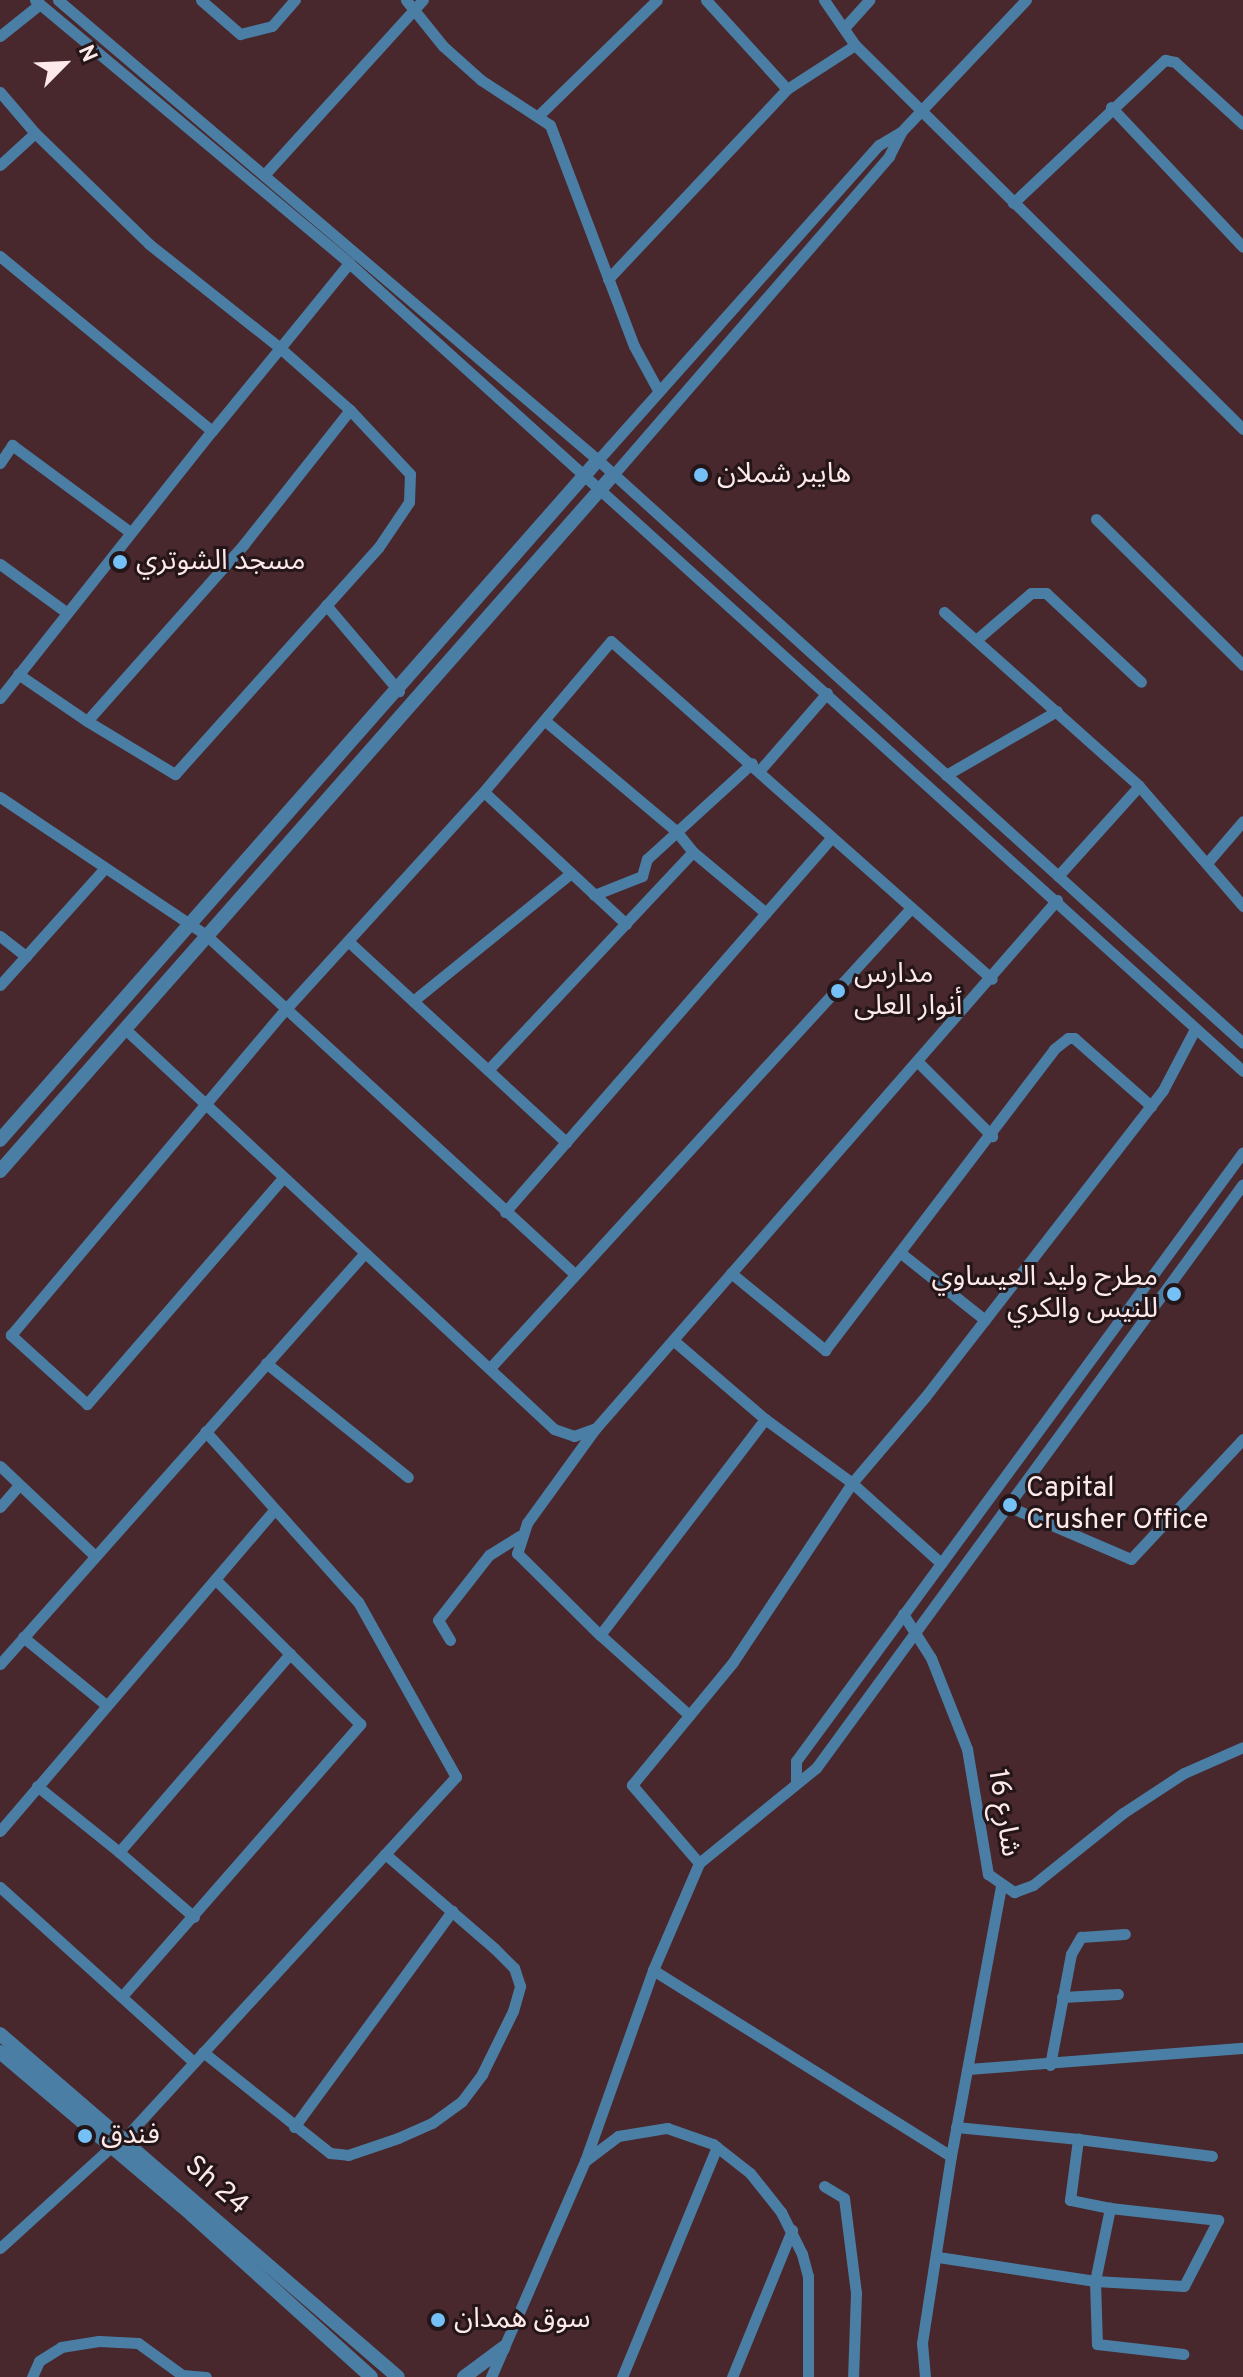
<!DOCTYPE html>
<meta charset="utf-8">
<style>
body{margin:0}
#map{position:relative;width:1243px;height:2377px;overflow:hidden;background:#48282d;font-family:Overpass,"Noto Sans Arabic",sans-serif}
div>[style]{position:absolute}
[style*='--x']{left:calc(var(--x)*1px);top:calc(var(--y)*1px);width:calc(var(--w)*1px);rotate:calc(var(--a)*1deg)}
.minor>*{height:11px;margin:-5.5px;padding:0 5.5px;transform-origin:5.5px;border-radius:5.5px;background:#4b7ea4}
.tertiary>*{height:14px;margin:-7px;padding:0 7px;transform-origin:7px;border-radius:7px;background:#4b7ea4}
.dots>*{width:22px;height:22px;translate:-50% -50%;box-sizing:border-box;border:4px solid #241618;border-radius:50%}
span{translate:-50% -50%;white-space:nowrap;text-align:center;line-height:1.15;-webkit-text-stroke:6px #241618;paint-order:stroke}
.poi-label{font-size:28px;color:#fee9ea}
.left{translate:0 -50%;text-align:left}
.right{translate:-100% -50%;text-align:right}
.street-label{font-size:28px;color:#fee9ea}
.north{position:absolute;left:24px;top:24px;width:80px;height:80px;-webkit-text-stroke:6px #241618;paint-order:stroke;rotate:66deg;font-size:22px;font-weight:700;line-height:32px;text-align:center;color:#fee9ea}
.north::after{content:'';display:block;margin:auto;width:28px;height:36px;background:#fee9ea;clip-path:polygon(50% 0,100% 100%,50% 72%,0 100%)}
</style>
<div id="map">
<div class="minor">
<i style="--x:35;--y:0;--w:410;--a:39.9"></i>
<i style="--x:349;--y:263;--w:1205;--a:42.11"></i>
<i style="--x:58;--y:0;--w:709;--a:40.43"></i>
<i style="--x:598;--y:460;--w:869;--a:42.11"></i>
<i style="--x:201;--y:0;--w:52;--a:41.1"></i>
<i style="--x:240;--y:34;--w:33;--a:-14"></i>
<i style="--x:272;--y:26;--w:35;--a:-49"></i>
<i style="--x:406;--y:0;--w:59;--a:51.2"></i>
<i style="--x:443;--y:46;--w:51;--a:41.8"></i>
<i style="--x:481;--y:80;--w:82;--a:33.1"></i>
<i style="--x:550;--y:125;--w:236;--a:69.2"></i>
<i style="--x:634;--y:346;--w:52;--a:61.5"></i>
<i style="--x:706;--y:0;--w:120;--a:47.7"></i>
<i style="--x:824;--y:0;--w:55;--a:55.4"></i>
<i style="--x:855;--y:45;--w:546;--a:44.7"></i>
<i style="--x:844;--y:28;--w:38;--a:-48"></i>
<i style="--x:0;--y:36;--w:51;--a:-38.7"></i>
<i style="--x:0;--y:92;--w:54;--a:49.5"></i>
<i style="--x:1111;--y:107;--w:192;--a:46.7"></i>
<i style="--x:538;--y:116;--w:166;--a:-44.3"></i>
<i style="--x:0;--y:165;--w:47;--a:-42.4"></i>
<i style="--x:35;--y:133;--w:159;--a:44.2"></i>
<i style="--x:149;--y:244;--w:167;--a:38.4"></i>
<i style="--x:280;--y:348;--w:107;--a:129.3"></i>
<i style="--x:212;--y:431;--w:275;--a:-140.5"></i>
<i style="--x:265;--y:174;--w:235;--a:-47.8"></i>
<i style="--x:1013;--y:203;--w:209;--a:-43.3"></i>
<i style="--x:1165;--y:60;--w:10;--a:11"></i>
<i style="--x:1175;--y:62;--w:92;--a:42.4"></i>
<i style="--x:608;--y:279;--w:261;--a:-46.7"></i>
<i style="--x:787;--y:89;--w:81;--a:-32.9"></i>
<i style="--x:598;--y:460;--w:422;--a:-48.3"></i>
<i style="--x:879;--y:145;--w:26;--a:-31"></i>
<i style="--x:901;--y:132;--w:182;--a:-46.6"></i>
<i style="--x:0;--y:463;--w:22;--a:-56"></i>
<i style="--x:12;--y:445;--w:147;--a:36.4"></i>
<i style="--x:613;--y:475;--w:422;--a:-49.1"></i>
<i style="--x:889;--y:156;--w:27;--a:-63"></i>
<i style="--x:1096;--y:519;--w:207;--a:44.8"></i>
<i style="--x:0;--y:564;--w:82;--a:36"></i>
<i style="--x:326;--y:605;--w:113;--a:49.7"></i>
<i style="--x:944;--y:612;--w:261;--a:41.7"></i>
<i style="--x:1139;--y:786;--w:159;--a:49.1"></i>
<i style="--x:976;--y:640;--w:72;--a:-40.5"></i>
<i style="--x:1031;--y:593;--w:15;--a:0"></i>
<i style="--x:1046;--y:593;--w:130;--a:43.1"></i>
<i style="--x:18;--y:674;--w:83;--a:34.3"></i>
<i style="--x:87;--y:721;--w:237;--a:-48.4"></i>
<i style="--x:244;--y:544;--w:171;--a:-51.7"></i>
<i style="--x:350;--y:410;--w:94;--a:-138.5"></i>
<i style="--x:280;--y:348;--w:109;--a:-50.9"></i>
<i style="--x:0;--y:698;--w:341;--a:-51.6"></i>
<i style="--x:87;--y:721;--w:103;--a:31.1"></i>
<i style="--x:175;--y:774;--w:304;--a:-48.1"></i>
<i style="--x:378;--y:548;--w:55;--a:-56"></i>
<i style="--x:409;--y:502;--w:28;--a:-88"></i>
<i style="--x:410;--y:474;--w:88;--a:-133.2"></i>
<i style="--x:760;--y:770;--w:102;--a:-49"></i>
<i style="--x:946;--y:775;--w:128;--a:-30"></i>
<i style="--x:484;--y:792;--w:194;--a:42.9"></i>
<i style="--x:0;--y:797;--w:248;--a:33.8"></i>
<i style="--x:206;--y:935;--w:500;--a:42.6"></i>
<i style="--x:693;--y:852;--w:95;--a:39.9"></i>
<i style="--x:1207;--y:863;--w:55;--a:-49.4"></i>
<i style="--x:1058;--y:876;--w:121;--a:-48"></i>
<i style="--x:594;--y:895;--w:52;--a:-21.6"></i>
<i style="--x:642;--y:876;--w:18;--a:-74"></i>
<i style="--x:647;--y:859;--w:142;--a:-42.4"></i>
<i style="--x:0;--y:936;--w:33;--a:38"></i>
<i style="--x:26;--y:956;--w:118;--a:-48.1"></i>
<i style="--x:348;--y:941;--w:297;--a:42.7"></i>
<i style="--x:0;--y:985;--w:39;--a:-48"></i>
<i style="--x:413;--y:1001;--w:203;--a:-39"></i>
<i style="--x:124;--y:1028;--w:588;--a:43"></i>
<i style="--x:554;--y:1429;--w:21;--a:19"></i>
<i style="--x:574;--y:1436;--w:23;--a:-20"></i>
<i style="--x:596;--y:1428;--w:701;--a:-48.88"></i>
<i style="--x:918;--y:1062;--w:105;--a:45"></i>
<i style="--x:488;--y:1070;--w:299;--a:-46.8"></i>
<i style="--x:693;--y:852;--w:27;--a:-129"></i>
<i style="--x:676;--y:831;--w:172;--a:-139.9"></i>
<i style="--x:282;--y:1179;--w:298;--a:130.9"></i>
<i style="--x:87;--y:1404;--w:103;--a:-137.8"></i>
<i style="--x:11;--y:1335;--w:424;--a:-49.9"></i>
<i style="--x:284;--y:1011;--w:290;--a:-47.7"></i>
<i style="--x:479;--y:797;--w:204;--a:-49.8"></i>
<i style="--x:611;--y:641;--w:509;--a:41.58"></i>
<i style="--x:505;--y:1212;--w:496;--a:-48.9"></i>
<i style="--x:902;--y:1254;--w:106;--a:38.5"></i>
<i style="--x:731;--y:1273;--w:122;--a:39.3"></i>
<i style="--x:825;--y:1350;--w:378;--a:-52.7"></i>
<i style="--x:1054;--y:1049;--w:18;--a:-38"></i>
<i style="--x:1068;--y:1038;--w:6;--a:0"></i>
<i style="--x:1074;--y:1038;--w:103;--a:41.4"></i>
<i style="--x:673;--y:1340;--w:121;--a:40.7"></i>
<i style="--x:266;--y:1363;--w:182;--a:38.8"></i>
<i style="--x:490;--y:1368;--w:624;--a:-47.53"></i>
<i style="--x:595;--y:1429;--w:116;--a:125.9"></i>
<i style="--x:527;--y:1523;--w:32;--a:108"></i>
<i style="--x:517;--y:1553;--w:117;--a:44.7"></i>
<i style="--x:0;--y:1466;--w:129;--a:43.4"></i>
<i style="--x:1005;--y:1505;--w:137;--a:23.2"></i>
<i style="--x:1131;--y:1559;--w:164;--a:-47"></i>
<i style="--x:0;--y:1507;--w:29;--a:-49"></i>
<i style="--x:903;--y:1614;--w:52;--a:57.5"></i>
<i style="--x:931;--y:1658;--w:98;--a:68.4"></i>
<i style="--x:967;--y:1749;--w:127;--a:80.5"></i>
<i style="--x:988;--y:1874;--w:32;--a:35"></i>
<i style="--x:1014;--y:1892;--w:20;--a:-20"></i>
<i style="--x:1033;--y:1885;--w:115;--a:-38.7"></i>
<i style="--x:1123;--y:1813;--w:73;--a:-33.3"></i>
<i style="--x:1184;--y:1773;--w:64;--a:-23.8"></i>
<i style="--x:23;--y:1637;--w:107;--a:39.3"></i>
<i style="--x:450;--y:1640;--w:23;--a:-121"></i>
<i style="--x:438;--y:1620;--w:83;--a:-51.9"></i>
<i style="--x:489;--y:1555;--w:36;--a:-32"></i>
<i style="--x:0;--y:1664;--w:547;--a:-48.41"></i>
<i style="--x:689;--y:1715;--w:120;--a:-138"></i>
<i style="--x:600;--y:1635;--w:272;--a:-52.6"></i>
<i style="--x:765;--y:1419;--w:108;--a:36.3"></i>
<i style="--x:852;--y:1483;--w:113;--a:-49.7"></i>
<i style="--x:925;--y:1397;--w:388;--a:-52.2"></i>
<i style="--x:1163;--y:1090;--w:69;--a:-62.3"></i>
<i style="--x:796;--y:1781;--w:20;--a:-90"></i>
<i style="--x:796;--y:1761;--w:755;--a:-53.72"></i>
<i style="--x:37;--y:1786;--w:105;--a:38.8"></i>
<i style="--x:0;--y:1831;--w:423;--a:-49.5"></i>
<i style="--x:699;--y:1863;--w:103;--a:-130.7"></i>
<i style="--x:632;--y:1785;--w:159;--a:-50.6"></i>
<i style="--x:733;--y:1662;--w:215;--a:-56.4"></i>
<i style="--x:852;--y:1483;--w:120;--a:42"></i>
<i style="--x:0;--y:1887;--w:261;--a:42.1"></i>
<i style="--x:194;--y:1917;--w:99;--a:-139.1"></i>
<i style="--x:119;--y:1852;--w:262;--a:-49.2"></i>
<i style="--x:653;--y:1970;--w:351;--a:32"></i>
<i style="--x:124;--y:1994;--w:359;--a:-48.8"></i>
<i style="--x:360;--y:1724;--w:205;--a:-135"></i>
<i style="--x:1062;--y:1997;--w:56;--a:-3.1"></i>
<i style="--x:203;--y:2052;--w:162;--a:38.5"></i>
<i style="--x:330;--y:2153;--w:18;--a:6"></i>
<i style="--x:348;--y:2155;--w:53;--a:-18.8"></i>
<i style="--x:398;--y:2138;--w:37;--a:-24"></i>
<i style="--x:432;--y:2123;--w:37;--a:-36"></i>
<i style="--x:462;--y:2101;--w:34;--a:-53"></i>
<i style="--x:482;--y:2074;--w:70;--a:-63.8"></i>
<i style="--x:513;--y:2011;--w:26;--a:-74"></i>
<i style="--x:520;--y:1986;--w:19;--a:-108"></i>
<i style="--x:514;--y:1968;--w:28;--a:-135"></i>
<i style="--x:494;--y:1948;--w:144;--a:-139.2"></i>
<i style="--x:1050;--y:2065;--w:113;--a:-79.3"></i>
<i style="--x:1071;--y:1954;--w:20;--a:-60"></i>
<i style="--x:1081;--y:1937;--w:44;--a:-3.9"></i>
<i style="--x:968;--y:2069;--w:276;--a:-4.4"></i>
<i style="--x:294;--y:2127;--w:268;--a:-53.8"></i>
<i style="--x:956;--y:2127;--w:123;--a:5.6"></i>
<i style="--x:123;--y:2140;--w:493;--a:-47.5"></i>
<i style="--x:456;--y:1777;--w:201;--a:-119.2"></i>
<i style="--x:358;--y:1602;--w:229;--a:-131.8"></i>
<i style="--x:585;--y:2161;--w:41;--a:-37.1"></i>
<i style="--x:618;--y:2136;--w:50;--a:-9.3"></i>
<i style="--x:667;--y:2128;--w:49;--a:19.2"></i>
<i style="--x:713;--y:2144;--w:47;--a:38.1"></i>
<i style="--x:750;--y:2173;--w:50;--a:51.5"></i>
<i style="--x:781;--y:2212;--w:47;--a:63.4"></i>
<i style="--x:802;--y:2254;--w:23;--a:75"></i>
<i style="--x:808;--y:2276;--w:101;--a:90"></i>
<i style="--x:824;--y:2186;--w:23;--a:31"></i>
<i style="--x:844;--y:2198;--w:96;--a:82.8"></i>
<i style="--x:856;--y:2293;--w:84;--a:92"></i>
<i style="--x:1110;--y:2208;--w:109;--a:6.3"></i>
<i style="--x:1218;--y:2220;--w:74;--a:117.3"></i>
<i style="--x:1184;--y:2286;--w:89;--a:-176.8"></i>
<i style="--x:1095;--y:2281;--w:75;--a:-78.4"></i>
<i style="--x:1110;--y:2208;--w:41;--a:-168.7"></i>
<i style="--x:1070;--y:2200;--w:62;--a:-82.5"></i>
<i style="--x:1078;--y:2139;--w:135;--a:7.2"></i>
<i style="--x:0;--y:2248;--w:150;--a:-42.3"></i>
<i style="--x:938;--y:2257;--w:159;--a:8.7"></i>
<i style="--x:1095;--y:2281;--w:63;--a:88.2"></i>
<i style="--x:1097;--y:2344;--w:87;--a:6.6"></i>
<i style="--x:32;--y:2377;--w:17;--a:-66"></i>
<i style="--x:39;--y:2361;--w:26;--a:-32"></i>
<i style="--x:61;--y:2347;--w:38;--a:-9"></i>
<i style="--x:99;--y:2341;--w:39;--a:3"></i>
<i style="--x:138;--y:2343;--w:54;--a:36"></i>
<i style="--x:182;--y:2375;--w:24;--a:5"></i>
<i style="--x:491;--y:2377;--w:236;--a:-66.5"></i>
<i style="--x:585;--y:2161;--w:203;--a:-70.4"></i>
<i style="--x:653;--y:1970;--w:116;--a:-66.7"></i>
<i style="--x:699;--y:1863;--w:151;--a:-39.1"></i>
<i style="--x:816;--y:1768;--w:723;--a:-53.83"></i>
<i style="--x:622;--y:2377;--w:249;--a:-67.6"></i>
<i style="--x:732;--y:2377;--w:159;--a:-67.8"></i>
<i style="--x:925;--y:2377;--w:34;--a:-95"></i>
<i style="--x:922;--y:2343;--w:189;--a:-81.2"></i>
<i style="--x:951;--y:2156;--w:275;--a:-79.5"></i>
</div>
<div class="tertiary">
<i style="--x:0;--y:1140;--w:906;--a:-48.67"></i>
<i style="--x:0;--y:1171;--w:927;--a:-48.63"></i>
<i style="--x:0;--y:2034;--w:525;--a:40.76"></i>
<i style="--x:0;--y:2052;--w:252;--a:40.3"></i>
<i style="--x:192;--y:2215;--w:241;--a:42.1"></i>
<i style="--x:464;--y:2377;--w:49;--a:-36.6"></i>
</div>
<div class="dots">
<i style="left:701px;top:475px;background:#75c0f6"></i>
<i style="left:120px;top:562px;background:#75c0f6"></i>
<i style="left:838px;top:991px;background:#75c0f6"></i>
<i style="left:1174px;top:1294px;background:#75c0f6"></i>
<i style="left:1010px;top:1505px;background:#75c0f6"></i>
<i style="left:85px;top:2136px;background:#75c0f6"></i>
<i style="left:438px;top:2320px;background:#75c0f6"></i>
</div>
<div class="poi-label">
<span class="left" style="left:717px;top:475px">هايبر شملان</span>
<span class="left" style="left:136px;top:562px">مسجد الشوتري</span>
<span class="left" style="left:854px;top:991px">مدارس<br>أنوار العلى</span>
<span class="right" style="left:1158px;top:1294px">مطرح وليد العيساوي<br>للنيس والكري</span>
<span class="left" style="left:1026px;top:1505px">Capital<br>Crusher Office</span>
<span class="left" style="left:101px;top:2136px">فندق</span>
<span class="left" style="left:454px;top:2320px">سوق همدان</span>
</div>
<div class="street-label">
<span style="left:1003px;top:1813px;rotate:81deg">شارع 16</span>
<span style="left:216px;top:2186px;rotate:41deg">Sh 24</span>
</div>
<div class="north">N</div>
</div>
